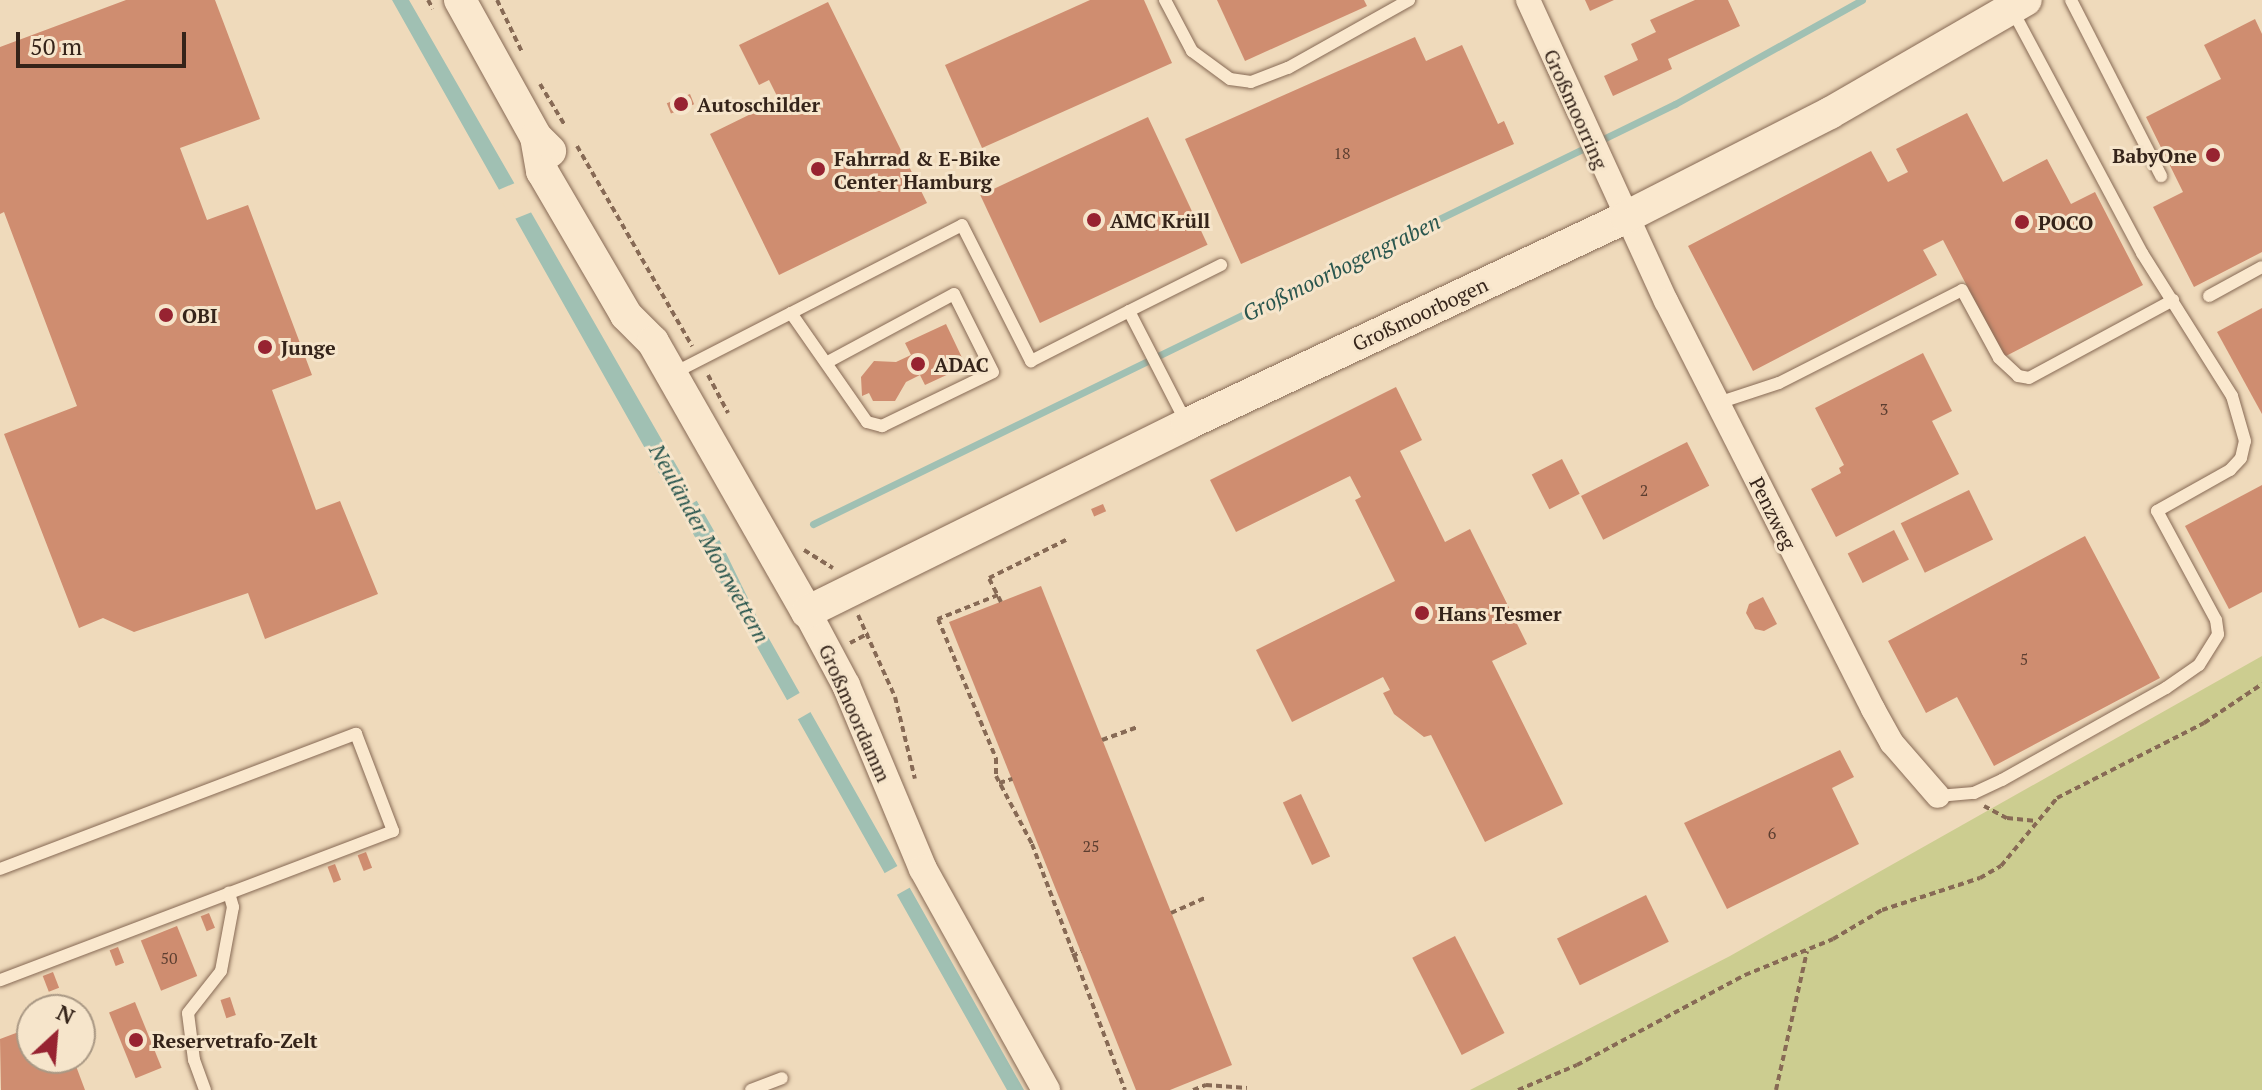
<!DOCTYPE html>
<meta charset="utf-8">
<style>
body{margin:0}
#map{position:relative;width:2262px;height:1090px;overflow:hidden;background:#efdabb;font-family:"PT Serif",serif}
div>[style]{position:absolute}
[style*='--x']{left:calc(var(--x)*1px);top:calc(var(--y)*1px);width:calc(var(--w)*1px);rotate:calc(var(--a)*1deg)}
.green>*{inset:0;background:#cccd90}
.water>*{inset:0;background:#a0c0b3}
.pier>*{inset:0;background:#efdabb;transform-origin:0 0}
.stream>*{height:7px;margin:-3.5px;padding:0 3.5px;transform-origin:3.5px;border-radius:3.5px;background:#a0c0b3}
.building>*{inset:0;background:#cf8d70;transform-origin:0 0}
.path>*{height:4px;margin-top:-2px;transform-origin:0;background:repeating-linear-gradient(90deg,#876a55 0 6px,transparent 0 10px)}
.roads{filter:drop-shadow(0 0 2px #876a55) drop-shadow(0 0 2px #876a55)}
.service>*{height:12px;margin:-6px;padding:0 6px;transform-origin:6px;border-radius:6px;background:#fae8ce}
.minor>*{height:24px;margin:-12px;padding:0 12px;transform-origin:12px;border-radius:12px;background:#fae8ce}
.tertiary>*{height:28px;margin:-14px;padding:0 14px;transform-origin:14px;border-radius:14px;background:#fae8ce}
.secondary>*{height:32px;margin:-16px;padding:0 16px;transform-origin:16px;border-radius:16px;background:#fae8ce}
.dots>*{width:22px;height:22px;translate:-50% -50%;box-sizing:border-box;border:4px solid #f6e5cb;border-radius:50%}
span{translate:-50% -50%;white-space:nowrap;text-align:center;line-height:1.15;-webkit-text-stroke:6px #f6e5cb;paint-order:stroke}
.number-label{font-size:16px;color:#5c3e30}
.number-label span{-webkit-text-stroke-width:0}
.poi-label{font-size:20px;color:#35241a;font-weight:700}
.left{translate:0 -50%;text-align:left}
.right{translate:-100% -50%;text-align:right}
.street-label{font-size:20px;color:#35241a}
.water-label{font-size:22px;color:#29564e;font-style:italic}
.north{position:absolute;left:16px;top:994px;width:80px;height:80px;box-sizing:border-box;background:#f6e5cb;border:2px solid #a99884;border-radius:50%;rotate:26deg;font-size:22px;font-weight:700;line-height:32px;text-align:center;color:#35241a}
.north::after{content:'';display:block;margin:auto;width:28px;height:36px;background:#972331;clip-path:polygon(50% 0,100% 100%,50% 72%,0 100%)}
.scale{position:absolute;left:16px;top:32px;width:170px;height:36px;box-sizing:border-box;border:4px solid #35241a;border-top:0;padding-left:10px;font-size:24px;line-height:28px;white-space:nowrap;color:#35241a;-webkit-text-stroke:6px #f6e5cb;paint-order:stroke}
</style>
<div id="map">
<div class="green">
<i style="clip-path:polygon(2262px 656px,2262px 1090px,1470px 1090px,1730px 956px)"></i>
</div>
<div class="water">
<i style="clip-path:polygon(392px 0,409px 0,721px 543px,759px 621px,1024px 1090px,1007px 1090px)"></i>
</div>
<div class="pier">
<i style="clip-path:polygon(515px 183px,532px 212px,512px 220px,496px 191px)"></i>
<i style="left:685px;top:475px;width:28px;height:24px;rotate:58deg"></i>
<i style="left:803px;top:691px;width:22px;height:22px;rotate:60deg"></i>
<i style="left:901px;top:864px;width:25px;height:24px;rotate:61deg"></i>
</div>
<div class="stream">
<i style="--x:813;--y:524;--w:959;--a:-25.98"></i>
<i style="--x:1675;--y:104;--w:214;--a:-29.1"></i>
</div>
<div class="building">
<i style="clip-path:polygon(126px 0,215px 0,260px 119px,180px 148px,207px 220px,248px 205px,312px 375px,272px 390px,316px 510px,340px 501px,378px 594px,265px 639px,248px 593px,134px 632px,103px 618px,79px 628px,4px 434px,77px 406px,4px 212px,0 214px,0 47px)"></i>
<i style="clip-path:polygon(1090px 0,1144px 0,1172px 63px,982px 148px,945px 65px)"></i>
<i style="clip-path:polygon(1217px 0,1364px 0,1367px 6px,1245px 61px)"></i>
<i style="clip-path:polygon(1585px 0,1614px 0,1590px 11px)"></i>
<i style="clip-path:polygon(1695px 0,1728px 0,1740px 26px,1668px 59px,1672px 69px,1613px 96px,1604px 76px,1638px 60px,1631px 44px,1656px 32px,1650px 20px)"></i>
<i style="clip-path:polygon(828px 2px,927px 203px,779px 275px,710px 134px,779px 100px,769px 80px,759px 85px,739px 45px)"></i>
<i style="clip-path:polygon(2255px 19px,2262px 34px,2262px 252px,2194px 287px,2153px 207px,2183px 192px,2146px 117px,2221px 79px,2204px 45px)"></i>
<i style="clip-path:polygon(1415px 37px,1426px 61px,1462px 45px,1498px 124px,1504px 121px,1514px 144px,1241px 264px,1185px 139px)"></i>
<i style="left:690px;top:94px;width:11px;height:25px;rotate:68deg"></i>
<i style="clip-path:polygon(1967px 113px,2003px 182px,2047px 159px,2071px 204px,2095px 192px,2143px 285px,2004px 357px,1943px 240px,1923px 250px,1937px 275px,1753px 371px,1688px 246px,1871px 151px,1888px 182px,1908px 172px,1896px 149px)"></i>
<i style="left:1148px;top:117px;width:141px;height:185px;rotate:65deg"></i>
<i style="clip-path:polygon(2262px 308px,2262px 414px,2217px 332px)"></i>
<i style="clip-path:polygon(946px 324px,966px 366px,925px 385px,920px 375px,906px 382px,895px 401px,873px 401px,869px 393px,862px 396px,861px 377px,874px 361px,896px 362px,911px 355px,905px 343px)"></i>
<i style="clip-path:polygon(1923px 353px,1952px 411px,1932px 421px,1959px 474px,1836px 537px,1811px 489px,1841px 473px,1839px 468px,1844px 465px,1815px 408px)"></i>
<i style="clip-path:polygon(1396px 387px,1422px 440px,1400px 451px,1445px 542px,1470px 529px,1527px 644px,1492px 661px,1563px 804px,1485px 842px,1431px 735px,1424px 737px,1394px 714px,1383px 693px,1390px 690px,1383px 677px,1292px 722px,1256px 650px,1395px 581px,1355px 500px,1361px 497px,1350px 476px,1236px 532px,1210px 480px)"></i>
<i style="left:1687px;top:442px;width:49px;height:119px;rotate:63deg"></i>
<i style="left:1562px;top:459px;width:39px;height:34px;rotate:63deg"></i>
<i style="clip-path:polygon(2262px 485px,2262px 592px,2229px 609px,2185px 526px)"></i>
<i style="left:1969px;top:490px;width:55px;height:76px;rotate:64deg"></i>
<i style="left:1103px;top:504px;width:8px;height:13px;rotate:67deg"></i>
<i style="left:1894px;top:530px;width:33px;height:52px;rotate:63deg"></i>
<i style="clip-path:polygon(2085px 536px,2160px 678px,1994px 766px,1957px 697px,1926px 713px,1888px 641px)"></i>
<i style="clip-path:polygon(1041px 586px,1232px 1065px,1170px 1090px,1136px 1090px,949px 622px)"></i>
<i style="clip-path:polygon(1763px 597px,1777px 624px,1764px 631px,1755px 629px,1746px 613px,1749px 604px)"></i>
<i style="clip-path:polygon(1840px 750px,1854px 777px,1832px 788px,1859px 844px,1727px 909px,1684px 823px)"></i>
<i style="left:1301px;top:794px;width:69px;height:20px;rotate:65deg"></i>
<i style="left:366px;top:852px;width:17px;height:9px;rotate:69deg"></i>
<i style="left:335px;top:864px;width:17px;height:8px;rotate:69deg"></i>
<i style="left:1646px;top:895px;width:52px;height:99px;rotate:64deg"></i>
<i style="left:209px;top:913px;width:16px;height:9px;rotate:68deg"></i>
<i style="left:177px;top:926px;width:54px;height:39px;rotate:68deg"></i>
<i style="left:1455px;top:936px;width:109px;height:48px;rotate:63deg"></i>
<i style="left:118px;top:947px;width:17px;height:9px;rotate:69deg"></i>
<i style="left:53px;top:972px;width:17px;height:11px;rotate:69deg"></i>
<i style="left:230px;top:997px;width:19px;height:10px;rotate:72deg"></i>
<i style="left:135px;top:1002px;width:71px;height:28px;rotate:68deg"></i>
<i style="clip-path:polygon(32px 1027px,32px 1058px,73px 1058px,85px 1090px,1px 1090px,0 1039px)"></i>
</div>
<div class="path">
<i style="--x:428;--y:0;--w:10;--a:61"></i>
<i style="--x:497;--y:0;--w:58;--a:64.3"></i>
<i style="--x:540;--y:84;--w:47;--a:59"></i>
<i style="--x:577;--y:146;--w:231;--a:60.1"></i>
<i style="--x:708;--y:375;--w:43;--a:62.2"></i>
<i style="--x:804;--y:550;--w:34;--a:32"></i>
<i style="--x:998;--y:595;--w:65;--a:158.2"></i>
<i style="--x:938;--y:619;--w:151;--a:67.4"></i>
<i style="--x:996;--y:758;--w:18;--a:90"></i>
<i style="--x:996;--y:776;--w:77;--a:62.1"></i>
<i style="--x:1032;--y:844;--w:263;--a:69.3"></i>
<i style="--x:1001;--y:602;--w:27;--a:-117"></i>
<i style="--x:989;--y:578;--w:86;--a:-26.3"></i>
<i style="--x:858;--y:615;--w:90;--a:65.7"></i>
<i style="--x:895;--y:697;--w:84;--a:76.3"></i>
<i style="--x:850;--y:643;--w:21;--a:-28"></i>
<i style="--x:1102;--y:740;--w:38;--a:-20"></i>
<i style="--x:999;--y:783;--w:14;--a:-17"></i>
<i style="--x:1984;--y:806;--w:26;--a:28"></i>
<i style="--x:2007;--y:818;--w:27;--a:6"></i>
<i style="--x:1171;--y:913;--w:39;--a:-24"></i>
<i style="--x:1072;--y:956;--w:10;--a:-24"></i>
<i style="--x:1193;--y:1090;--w:14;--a:-21"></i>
<i style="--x:1206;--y:1085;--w:41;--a:4.2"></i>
<i style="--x:1518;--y:1090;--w:64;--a:-23"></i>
<i style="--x:1577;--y:1065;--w:191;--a:-28.2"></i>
<i style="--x:1745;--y:975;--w:95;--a:-22.2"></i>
<i style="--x:1833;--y:939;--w:57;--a:-30.6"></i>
<i style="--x:1882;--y:910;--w:103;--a:-18.1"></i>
<i style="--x:1980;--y:878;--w:24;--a:-30"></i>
<i style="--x:2001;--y:866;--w:88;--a:-50.5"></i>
<i style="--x:2057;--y:798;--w:165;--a:-27"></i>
<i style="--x:2204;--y:723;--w:70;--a:-33.9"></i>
<i style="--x:1776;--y:1090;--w:142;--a:-77.4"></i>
</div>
<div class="roads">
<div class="service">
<i style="--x:1165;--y:0;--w:58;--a:62.1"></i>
<i style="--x:1192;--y:51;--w:47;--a:36.4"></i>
<i style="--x:1230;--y:79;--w:21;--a:8"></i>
<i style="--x:1251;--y:82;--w:40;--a:-21"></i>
<i style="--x:1288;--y:68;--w:139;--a:-29.3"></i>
<i style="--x:2071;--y:0;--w:198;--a:62.9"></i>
<i style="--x:2209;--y:296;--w:60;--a:-28.7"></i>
<i style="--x:791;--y:313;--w:192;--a:-27.2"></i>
<i style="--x:962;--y:225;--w:153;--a:63.1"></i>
<i style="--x:1031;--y:361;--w:110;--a:-27"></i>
<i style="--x:672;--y:374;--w:134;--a:-27.1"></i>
<i style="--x:791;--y:313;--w:133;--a:55.1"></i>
<i style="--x:867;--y:422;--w:16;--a:15"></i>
<i style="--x:882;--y:426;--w:123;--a:-25.9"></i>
<i style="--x:993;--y:372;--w:87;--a:-116.6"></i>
<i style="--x:954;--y:294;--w:145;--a:151.7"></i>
<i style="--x:1718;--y:403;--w:64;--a:-18.2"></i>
<i style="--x:1779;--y:383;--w:205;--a:-26.9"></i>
<i style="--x:1962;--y:290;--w:77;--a:61.4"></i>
<i style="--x:1999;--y:358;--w:26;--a:43"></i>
<i style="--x:2018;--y:376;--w:11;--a:10"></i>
<i style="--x:2029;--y:378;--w:164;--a:-28.4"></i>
<i style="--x:1187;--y:424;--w:127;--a:-117.2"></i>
<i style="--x:1129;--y:311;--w:103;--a:-26.6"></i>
<i style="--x:1938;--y:796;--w:36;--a:-5"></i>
<i style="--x:1974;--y:793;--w:31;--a:-25"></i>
<i style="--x:2002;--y:780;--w:188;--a:-29.3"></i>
<i style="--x:2166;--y:688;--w:40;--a:-34.9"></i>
<i style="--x:2199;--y:665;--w:36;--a:-58"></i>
<i style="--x:2218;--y:634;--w:14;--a:-98"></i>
<i style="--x:2216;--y:620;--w:124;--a:-118.4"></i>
<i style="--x:2157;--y:511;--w:84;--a:-29.3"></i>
<i style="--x:2230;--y:470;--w:16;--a:-47"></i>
<i style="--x:2241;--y:458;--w:17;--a:-77"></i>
<i style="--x:2245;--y:441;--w:47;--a:-106.1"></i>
<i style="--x:2232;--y:396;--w:169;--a:-122.2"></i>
<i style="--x:2142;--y:253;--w:274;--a:-118.1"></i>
<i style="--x:0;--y:869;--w:381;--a:-20.8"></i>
<i style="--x:356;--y:734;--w:104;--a:69.1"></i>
<i style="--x:393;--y:831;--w:420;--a:159.2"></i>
<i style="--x:205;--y:1090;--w:32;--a:-110"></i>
<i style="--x:194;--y:1060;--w:47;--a:-97.3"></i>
<i style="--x:188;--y:1013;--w:53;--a:-51.8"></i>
<i style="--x:221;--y:971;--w:65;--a:-79.4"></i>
<i style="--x:233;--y:907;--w:15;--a:-106"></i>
<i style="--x:751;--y:1090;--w:33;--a:-21"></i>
</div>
<div class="minor">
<i style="--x:1528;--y:0;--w:331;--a:65.4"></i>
<i style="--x:1666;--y:301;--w:458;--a:63.1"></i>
<i style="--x:1873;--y:709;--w:39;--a:61"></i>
<i style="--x:1892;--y:743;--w:70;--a:49"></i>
</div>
<div class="tertiary">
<i style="--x:807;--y:612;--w:83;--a:61.9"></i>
<i style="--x:846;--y:685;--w:199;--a:67.3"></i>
<i style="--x:923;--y:869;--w:253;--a:60.9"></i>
</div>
<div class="secondary">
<i style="--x:460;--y:0;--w:157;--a:61"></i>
<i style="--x:536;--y:137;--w:20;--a:45"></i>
<i style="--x:536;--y:137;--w:35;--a:80"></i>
<i style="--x:542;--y:171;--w:167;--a:59.7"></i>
<i style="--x:626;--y:315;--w:38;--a:45"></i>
<i style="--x:653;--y:342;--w:311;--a:60.3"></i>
<i style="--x:807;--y:612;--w:424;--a:-26.3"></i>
<i style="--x:1187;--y:424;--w:485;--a:-25.2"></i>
<i style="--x:1626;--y:217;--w:229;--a:-27"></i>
<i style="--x:1830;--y:113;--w:226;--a:-30"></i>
</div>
</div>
<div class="dots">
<i style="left:681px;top:104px;background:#972331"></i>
<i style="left:2213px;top:155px;background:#972331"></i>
<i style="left:818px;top:169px;background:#972331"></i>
<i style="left:1094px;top:220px;background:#972331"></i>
<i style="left:2022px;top:222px;background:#972331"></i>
<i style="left:166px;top:315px;background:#972331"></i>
<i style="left:265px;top:347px;background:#972331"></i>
<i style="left:918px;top:364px;background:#972331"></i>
<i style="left:1422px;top:613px;background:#972331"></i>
<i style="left:136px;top:1040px;background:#972331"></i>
</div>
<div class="number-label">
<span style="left:1342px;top:153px">18</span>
<span style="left:1884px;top:409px">3</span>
<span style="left:1644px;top:490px">2</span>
<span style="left:2024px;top:659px">5</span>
<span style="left:1772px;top:833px">6</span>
<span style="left:1091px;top:846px">25</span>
<span style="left:169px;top:958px">50</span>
</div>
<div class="poi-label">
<span class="left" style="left:697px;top:104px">Autoschilder</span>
<span class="right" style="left:2197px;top:155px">BabyOne</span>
<span class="left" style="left:834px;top:170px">Fahrrad &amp; E-Bike<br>Center Hamburg</span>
<span class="left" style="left:1110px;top:220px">AMC Krüll</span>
<span class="left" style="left:2038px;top:222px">POCO</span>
<span class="left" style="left:182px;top:315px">OBI</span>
<span class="left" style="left:281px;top:347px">Junge</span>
<span class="left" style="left:934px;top:364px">ADAC</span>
<span class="left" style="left:1438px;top:613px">Hans Tesmer</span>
<span class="left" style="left:152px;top:1040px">Reservetrafo-Zelt</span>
</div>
<div class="street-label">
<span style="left:1576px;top:109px;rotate:66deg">Großmoorring</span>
<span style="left:1420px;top:314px;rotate:-25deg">Großmoorbogen</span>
<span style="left:1773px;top:513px;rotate:63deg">Penzweg</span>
<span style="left:855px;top:713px;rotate:66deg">Großmoordamm</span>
</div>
<div class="water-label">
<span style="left:1341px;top:267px;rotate:-26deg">Großmoorbogengraben</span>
<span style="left:710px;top:543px;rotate:61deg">Neuländer Moorwettern</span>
</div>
<div class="north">N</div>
<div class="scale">50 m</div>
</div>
